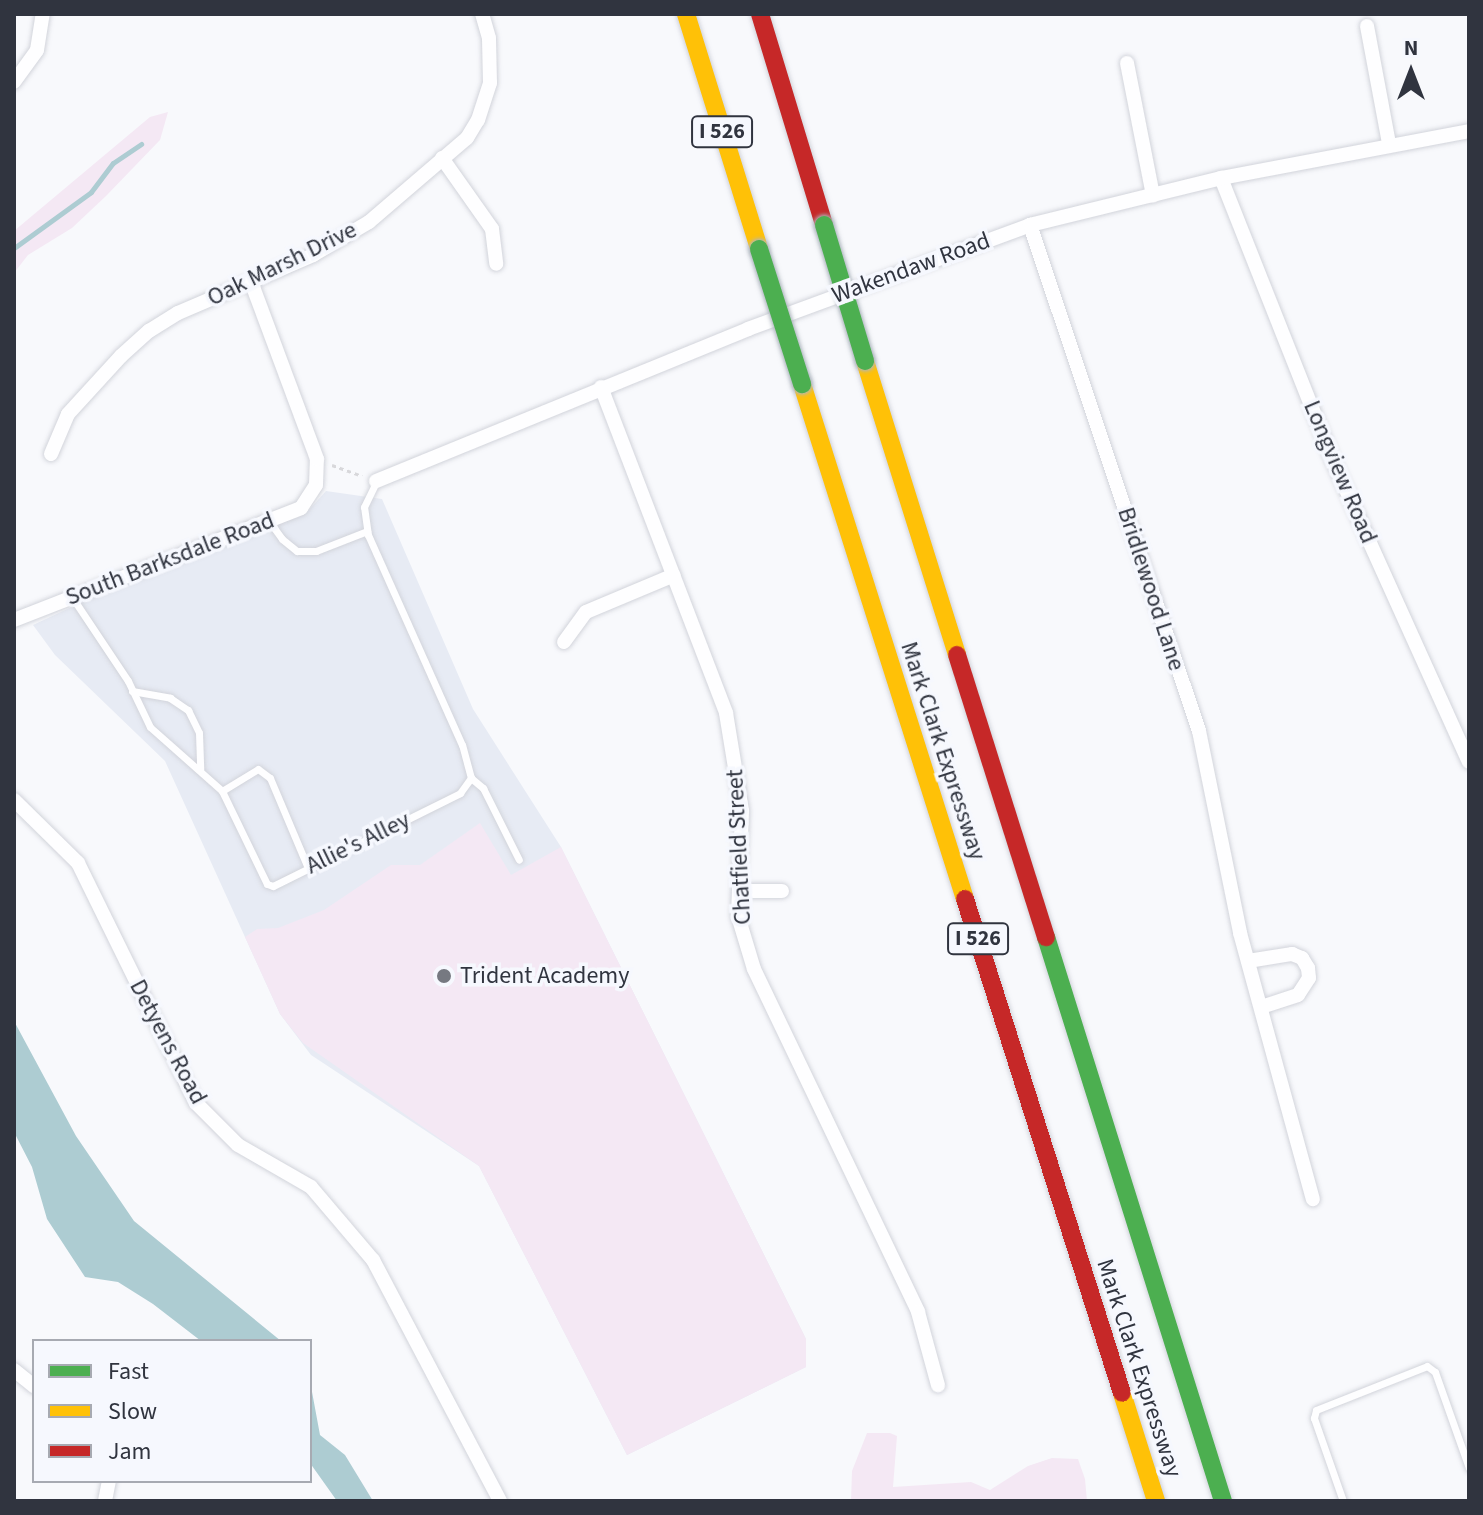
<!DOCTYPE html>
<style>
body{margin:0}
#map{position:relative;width:1483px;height:1515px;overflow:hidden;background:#f8f9fc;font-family:"Source Sans 3",sans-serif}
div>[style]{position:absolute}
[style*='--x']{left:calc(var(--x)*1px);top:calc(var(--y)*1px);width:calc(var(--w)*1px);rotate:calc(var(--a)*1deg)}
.built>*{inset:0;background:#e7ebf4}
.green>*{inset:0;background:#f4e8f4}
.water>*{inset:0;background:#adccd2}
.stream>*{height:5px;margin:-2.5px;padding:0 2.5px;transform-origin:2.5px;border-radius:2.5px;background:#adccd2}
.path>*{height:3px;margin-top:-1.5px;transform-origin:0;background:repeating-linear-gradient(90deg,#d8d8db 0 4px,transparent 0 8px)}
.roads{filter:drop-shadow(0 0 2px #d2d4db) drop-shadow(0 0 2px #d2d4db)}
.lane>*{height:7px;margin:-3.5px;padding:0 3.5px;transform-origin:3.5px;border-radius:3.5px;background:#fefeff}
.street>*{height:14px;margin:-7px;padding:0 7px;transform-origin:7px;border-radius:7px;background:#fefeff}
.fast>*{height:18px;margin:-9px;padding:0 9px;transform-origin:9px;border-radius:9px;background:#4caf50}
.slow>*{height:18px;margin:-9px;padding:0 9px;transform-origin:9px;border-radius:9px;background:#ffc107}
.jam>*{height:18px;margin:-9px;padding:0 9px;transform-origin:9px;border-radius:9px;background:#c62828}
.bridges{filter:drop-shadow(0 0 2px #aeb6be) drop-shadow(0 0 2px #aeb6be)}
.fast-bridge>*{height:18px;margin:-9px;padding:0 9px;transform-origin:9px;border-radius:9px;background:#4caf50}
.dots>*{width:22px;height:22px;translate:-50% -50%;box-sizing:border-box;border:4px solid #f6f8fe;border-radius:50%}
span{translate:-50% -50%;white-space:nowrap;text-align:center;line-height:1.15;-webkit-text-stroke:7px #f6f8fe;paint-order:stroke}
.shield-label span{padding:2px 6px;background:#f6f8fe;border:2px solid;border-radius:6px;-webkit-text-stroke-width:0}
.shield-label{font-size:22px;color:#30343f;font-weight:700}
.street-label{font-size:24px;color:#30343f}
.poi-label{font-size:24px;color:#30343f}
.left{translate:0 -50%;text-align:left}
.frame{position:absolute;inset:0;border:16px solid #30343f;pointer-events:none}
.legend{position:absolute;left:32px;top:1339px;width:280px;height:144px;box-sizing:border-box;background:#f6f8fe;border:2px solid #a7aab2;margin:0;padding:10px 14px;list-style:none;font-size:24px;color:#30343f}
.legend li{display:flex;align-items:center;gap:16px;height:40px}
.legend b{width:40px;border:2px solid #a7aab2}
.north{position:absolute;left:1371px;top:32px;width:80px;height:80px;-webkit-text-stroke:6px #f6f8fe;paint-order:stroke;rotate:0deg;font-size:22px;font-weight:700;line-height:32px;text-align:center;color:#30343f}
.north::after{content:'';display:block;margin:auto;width:28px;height:36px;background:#30343f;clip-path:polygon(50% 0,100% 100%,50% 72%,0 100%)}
</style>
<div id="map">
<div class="built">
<i style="clip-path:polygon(326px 491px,382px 499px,473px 709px,561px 847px,806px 1339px,806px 1367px,627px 1455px,479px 1166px,311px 1055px,280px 1014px,165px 761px,55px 655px,33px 625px,91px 598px,276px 525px,309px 510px)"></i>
</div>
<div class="green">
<i style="clip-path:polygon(168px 112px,160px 140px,106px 196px,72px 228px,28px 255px,14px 273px,14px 231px,150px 117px)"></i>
<i style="clip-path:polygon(480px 823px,511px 875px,561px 847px,806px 1339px,806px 1367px,627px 1455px,479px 1166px,303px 1043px,280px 1014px,245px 937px,257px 929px,278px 928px,324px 910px,391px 865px,420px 865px)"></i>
<i style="clip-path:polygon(867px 1433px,890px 1433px,897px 1436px,893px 1487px,971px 1482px,990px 1490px,1028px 1466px,1052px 1458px,1078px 1459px,1085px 1479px,1087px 1501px,851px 1501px,852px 1471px)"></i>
</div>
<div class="water">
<i style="clip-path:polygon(14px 1021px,76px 1136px,134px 1221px,281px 1341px,201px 1341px,153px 1304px,118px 1282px,85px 1277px,47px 1219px,32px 1167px,14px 1132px)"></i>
<i style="clip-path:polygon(310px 1381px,320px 1435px,345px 1455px,373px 1501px,337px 1501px,310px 1463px)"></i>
</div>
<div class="stream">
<i style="--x:14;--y:248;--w:95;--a:-36"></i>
<i style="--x:91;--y:192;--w:36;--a:-53"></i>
<i style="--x:113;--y:163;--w:34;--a:-34"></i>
</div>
<div class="path">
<i style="--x:332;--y:465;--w:32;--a:20"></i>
</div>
<div class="roads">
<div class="lane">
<i style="--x:269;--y:521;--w:22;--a:54"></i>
<i style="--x:282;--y:539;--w:19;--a:39"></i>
<i style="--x:297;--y:551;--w:19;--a:0"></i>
<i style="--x:316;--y:551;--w:55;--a:-21.4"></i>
<i style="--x:72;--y:597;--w:101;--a:56.3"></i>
<i style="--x:128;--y:681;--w:51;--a:64.4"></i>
<i style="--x:150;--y:727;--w:96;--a:41.6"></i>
<i style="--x:222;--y:791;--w:103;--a:64.2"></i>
<i style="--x:267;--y:884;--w:6;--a:18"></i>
<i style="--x:273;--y:886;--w:209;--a:-26.4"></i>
<i style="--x:460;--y:793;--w:19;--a:-54"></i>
<i style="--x:471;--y:778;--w:34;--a:-105"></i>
<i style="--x:462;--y:745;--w:230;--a:-114.1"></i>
<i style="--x:368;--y:535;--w:28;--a:-98"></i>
<i style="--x:364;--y:507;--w:28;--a:-64"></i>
<i style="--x:132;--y:691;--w:39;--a:10"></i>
<i style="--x:170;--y:698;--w:22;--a:34"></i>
<i style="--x:188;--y:710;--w:25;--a:64"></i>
<i style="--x:199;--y:733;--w:36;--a:88"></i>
<i style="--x:471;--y:778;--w:16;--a:40"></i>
<i style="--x:483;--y:788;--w:80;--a:63.4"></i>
<i style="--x:222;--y:791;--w:42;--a:-31.4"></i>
<i style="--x:258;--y:769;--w:15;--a:37"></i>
<i style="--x:270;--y:778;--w:98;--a:67.1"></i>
<i style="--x:1343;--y:1501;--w:88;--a:-109.3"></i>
<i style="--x:1314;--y:1418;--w:8;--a:-76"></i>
<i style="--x:1316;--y:1410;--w:119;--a:-21.6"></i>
<i style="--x:1427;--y:1366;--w:10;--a:37"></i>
<i style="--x:1435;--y:1372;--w:102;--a:70.5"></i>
</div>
<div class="street">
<i style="--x:1367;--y:26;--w:120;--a:79.4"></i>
<i style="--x:1127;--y:63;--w:135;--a:78.9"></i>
<i style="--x:14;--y:82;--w:39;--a:-54"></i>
<i style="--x:37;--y:50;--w:36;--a:-81"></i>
<i style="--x:442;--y:158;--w:87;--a:54.8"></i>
<i style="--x:492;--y:229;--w:35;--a:83"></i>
<i style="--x:1221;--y:178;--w:304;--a:68.4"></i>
<i style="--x:1333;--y:461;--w:330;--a:65.7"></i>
<i style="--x:1030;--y:225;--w:533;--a:71.53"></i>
<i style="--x:1199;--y:731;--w:206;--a:78.5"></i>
<i style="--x:1240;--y:933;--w:276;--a:74.7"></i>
<i style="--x:601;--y:387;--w:349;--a:69"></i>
<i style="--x:726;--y:713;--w:99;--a:80.7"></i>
<i style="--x:742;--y:811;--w:105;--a:92.2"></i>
<i style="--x:738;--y:916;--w:55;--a:73.2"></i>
<i style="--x:754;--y:969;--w:380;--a:64.4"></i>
<i style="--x:918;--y:1312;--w:76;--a:74.7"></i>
<i style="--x:51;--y:454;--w:43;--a:-67"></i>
<i style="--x:68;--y:414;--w:79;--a:-47.6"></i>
<i style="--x:121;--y:356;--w:38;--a:-42"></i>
<i style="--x:149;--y:331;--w:34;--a:-32"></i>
<i style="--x:178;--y:313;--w:147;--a:-23.2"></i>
<i style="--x:313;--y:255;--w:65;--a:-30.5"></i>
<i style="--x:369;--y:222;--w:129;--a:-40.6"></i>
<i style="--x:467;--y:138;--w:21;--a:-59"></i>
<i style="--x:478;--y:120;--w:39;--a:-72"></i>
<i style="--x:490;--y:83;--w:45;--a:-91.3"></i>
<i style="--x:489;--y:38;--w:25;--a:-106"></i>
<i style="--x:376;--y:481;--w:402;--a:-22.2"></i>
<i style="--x:748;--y:329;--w:301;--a:-20.2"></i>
<i style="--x:1030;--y:225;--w:197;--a:-13.8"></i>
<i style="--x:1221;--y:178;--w:252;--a:-10.7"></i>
<i style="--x:14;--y:620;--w:308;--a:-21.3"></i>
<i style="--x:301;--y:508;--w:27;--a:-57"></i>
<i style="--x:316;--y:485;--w:26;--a:-88"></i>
<i style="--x:317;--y:459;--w:189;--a:-110.4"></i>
<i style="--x:564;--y:642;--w:37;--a:-54"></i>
<i style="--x:586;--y:612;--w:95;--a:-22.8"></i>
<i style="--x:14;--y:800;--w:90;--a:44.5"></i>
<i style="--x:78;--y:863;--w:267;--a:63.8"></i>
<i style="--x:196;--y:1103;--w:59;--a:45"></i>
<i style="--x:238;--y:1145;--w:84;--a:29.9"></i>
<i style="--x:311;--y:1187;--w:96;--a:49.7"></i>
<i style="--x:373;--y:1260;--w:272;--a:62.2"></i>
<i style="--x:739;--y:891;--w:43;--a:0"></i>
<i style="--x:1248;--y:961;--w:45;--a:-9"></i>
<i style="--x:1292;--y:954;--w:11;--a:22"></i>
<i style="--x:1302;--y:958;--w:12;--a:59"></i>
<i style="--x:1308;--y:968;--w:10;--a:84"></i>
<i style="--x:1309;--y:978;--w:20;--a:123"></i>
<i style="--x:1298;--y:995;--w:39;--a:162"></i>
<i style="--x:14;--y:1370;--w:26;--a:39"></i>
<i style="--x:105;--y:1501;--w:20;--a:-79"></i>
</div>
<div class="fast">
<i style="--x:1046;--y:937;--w:591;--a:72.58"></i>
</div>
<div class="slow">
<i style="--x:686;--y:14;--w:246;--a:72.7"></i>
<i style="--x:865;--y:361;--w:308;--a:72.6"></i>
<i style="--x:802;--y:384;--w:540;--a:72.44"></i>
<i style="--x:1122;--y:1393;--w:113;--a:72.5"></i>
</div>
<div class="jam">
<i style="--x:760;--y:14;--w:220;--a:73.1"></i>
<i style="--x:957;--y:655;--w:296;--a:72.5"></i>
<i style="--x:965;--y:899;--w:518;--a:72.37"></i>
</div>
</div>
<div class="bridges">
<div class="fast-bridge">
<i style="--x:824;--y:225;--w:142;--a:73.2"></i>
<i style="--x:759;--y:249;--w:142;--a:72.3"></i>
</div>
</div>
<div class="dots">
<i style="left:444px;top:976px;background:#767981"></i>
</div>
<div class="shield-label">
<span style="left:722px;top:132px">I 526</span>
<span style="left:978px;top:939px">I 526</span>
</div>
<div class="street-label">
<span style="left:282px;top:264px;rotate:-26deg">Oak Marsh Drive</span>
<span style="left:911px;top:268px;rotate:-20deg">Wakendaw Road</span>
<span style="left:1340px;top:472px;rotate:67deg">Longview Road</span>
<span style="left:170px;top:559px;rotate:-21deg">South Barksdale Road</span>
<span style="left:1151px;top:589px;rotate:72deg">Bridlewood Lane</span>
<span style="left:943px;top:751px;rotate:72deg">Mark Clark Expressway</span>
<span style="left:358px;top:843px;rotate:-26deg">Allie's Alley</span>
<span style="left:739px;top:847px;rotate:-93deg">Chatfield Street</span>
<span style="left:168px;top:1042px;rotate:62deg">Detyens Road</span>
<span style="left:1139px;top:1368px;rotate:72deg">Mark Clark Expressway</span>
</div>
<div class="poi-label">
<span class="left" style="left:460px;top:976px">Trident Academy</span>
</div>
<div class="frame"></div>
<ul class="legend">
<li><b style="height:10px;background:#4caf50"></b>Fast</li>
<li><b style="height:10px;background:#ffc107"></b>Slow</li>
<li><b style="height:10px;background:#c62828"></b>Jam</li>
</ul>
<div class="north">N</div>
</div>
